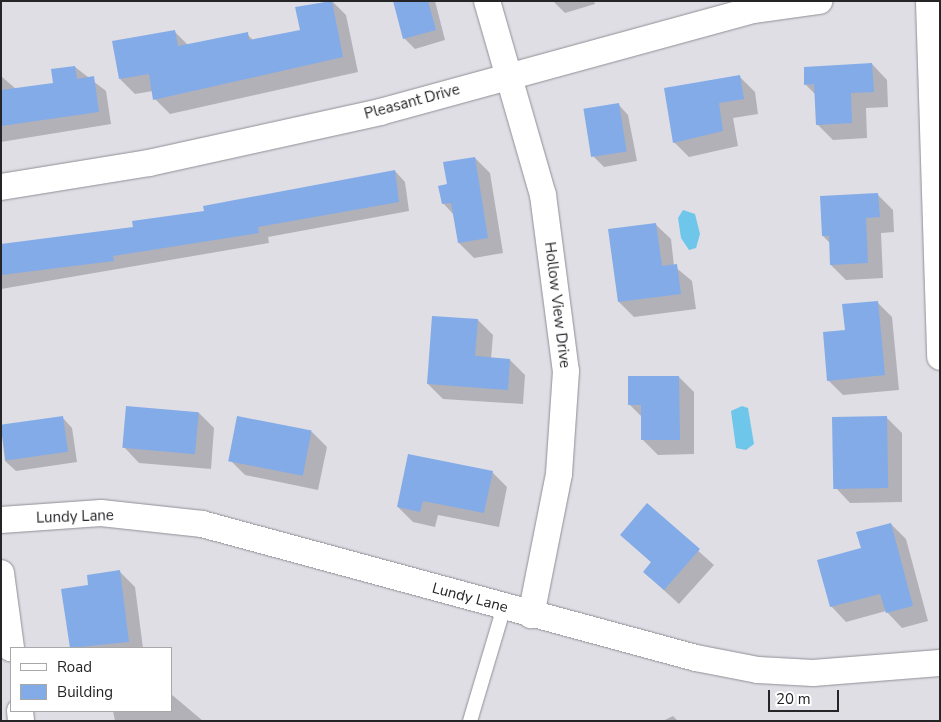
<!DOCTYPE html>
<style>
body{margin:0}
#map{position:relative;width:941px;height:722px;overflow:hidden;background:#dfdee5;font-family:"Nunito Sans",sans-serif}
div>[style]{position:absolute}
[style*='--x']{left:calc(var(--x)*1px);top:calc(var(--y)*1px);width:calc(var(--w)*1px);rotate:calc(var(--a)*1deg)}
.water>*{inset:0;background:#6fc6eb}
.shadow>*{inset:0;background:#0003}
.building>*{inset:0;background:#83abe8;transform-origin:0 0}
.roads{filter:drop-shadow(0 0 1px #908f96) drop-shadow(0 0 1px #908f96)}
.service>*{height:14px;margin:-7px;padding:0 7px;transform-origin:7px;border-radius:7px;background:#fff}
.minor>*{height:26px;margin:-13px;padding:0 13px;transform-origin:13px;border-radius:13px;background:#fff}
span{translate:-50% -50%;white-space:nowrap;text-align:center;line-height:1.15;-webkit-text-stroke:4.5px #fff;paint-order:stroke}
.street-label{font-size:15px;color:#252528}
.frame{position:absolute;inset:0;border:2px solid #252528;pointer-events:none}
.legend{position:absolute;left:10px;top:647px;width:162px;height:65px;box-sizing:border-box;background:#fff;border:1px solid #a8a8a9;margin:0;padding:6px 9px;list-style:none;font-size:15px;color:#252528}
.legend li{display:flex;align-items:center;gap:10px;height:25px}
.legend b{width:25px;border:1px solid #a8a8a9}
.scale{position:absolute;left:768px;top:690px;width:71px;height:22px;box-sizing:border-box;border:2px solid #252528;border-top:0;padding-left:6px;font-size:15px;line-height:18px;white-space:nowrap;color:#252528;-webkit-text-stroke:4px #fff;paint-order:stroke}
</style>
<div id="map">
<div class="water">
<i style="clip-path:polygon(683px 210px,695px 214px,700px 234px,696px 248px,689px 250px,681px 238px,678px 218px)"></i>
<i style="clip-path:polygon(742px 406px,748px 408px,754px 444px,746px 450px,736px 448px,731px 411px)"></i>
</div>
<div class="shadow">
<i style="clip-path:polygon(332px 1px,346px 15px,358px 72px,170px 114px,155px 99px,153px 91px,135px 94px,120px 79px,174px 31px,188px 45px,247px 34px,254px 41px,302px 31px,297px 8px)"></i>
<i style="clip-path:polygon(395px 1px,435px 1px,445px 40px,415px 49px,404px 38px)"></i>
<i style="clip-path:polygon(553px 1px,594px 1px,595px 4px,565px 13px)"></i>
<i style="clip-path:polygon(872px 64px,887px 80px,888px 107px,866px 108px,867px 138px,833px 140px,818px 125px,816px 95px,806px 85px)"></i>
<i style="clip-path:polygon(75px 67px,106px 91px,111px 124px,1px 142px,1px 76px,16px 89px,55px 84px)"></i>
<i style="clip-path:polygon(740px 77px,755px 92px,758px 114px,733px 118px,738px 146px,689px 157px,674px 142px)"></i>
<i style="clip-path:polygon(618px 104px,628px 115px,637px 161px,604px 167px,594px 157px,586px 110px)"></i>
<i style="clip-path:polygon(475px 158px,490px 173px,503px 253px,474px 258px,459px 243px,454px 215px,443px 203px,449px 185px)"></i>
<i style="clip-path:polygon(395px 171px,405px 182px,409px 211px,268px 237px,269px 243px,1px 289px,1px 245px,135px 228px)"></i>
<i style="clip-path:polygon(878px 195px,893px 210px,894px 232px,881px 233px,883px 278px,846px 280px,831px 265px,830px 243px,823px 236px)"></i>
<i style="clip-path:polygon(655px 224px,671px 239px,674px 266px,692px 281px,696px 309px,634px 317px,619px 302px)"></i>
<i style="clip-path:polygon(877px 302px,892px 317px,899px 390px,843px 395px,828px 380px,846px 331px)"></i>
<i style="clip-path:polygon(478px 320px,493px 335px,491px 359px,510px 360px,525px 375px,523px 404px,443px 399px,428px 384px)"></i>
<i style="clip-path:polygon(679px 377px,694px 392px,694px 454px,658px 455px,643px 440px,643px 418px,629px 404px)"></i>
<i style="clip-path:polygon(128px 407px,199px 413px,214px 428px,211px 469px,139px 463px,124px 447px)"></i>
<i style="clip-path:polygon(62px 417px,72px 428px,77px 462px,16px 471px,5px 461px,1px 426px)"></i>
<i style="clip-path:polygon(887px 418px,902px 433px,902px 502px,850px 503px,835px 487px)"></i>
<i style="clip-path:polygon(312px 432px,327px 447px,318px 490px,245px 475px,230px 460px)"></i>
<i style="clip-path:polygon(492px 472px,507px 487px,499px 527px,438px 515px,435px 527px,413px 522px,398px 507px)"></i>
<i style="clip-path:polygon(647px 505px,714px 565px,679px 604px,644px 572px,652px 563px,621px 535px)"></i>
<i style="clip-path:polygon(891px 524px,906px 539px,928px 621px,902px 628px,886px 611px,846px 622px,831px 606px,862px 549px)"></i>
<i style="clip-path:polygon(119px 571px,135px 587px,143px 648px,71px 648px,63px 590px,90px 586px)"></i>
<i style="clip-path:polygon(171px 694px,203px 721px,115px 721px,113px 711px,171px 711px)"></i>
<i style="clip-path:polygon(673px 716px,678px 721px,663px 721px)"></i>
</div>
<div class="building">
<i style="clip-path:polygon(332px 1px,343px 57px,153px 100px,149px 74px,119px 79px,112px 41px,175px 30px,178px 46px,248px 32px,249px 40px,300px 30px,295px 7px)"></i>
<i style="clip-path:polygon(393px 1px,428px 1px,436px 30px,403px 39px)"></i>
<i style="clip-path:polygon(872px 63px,874px 92px,851px 93px,852px 123px,816px 125px,814px 84px,804px 85px,804px 67px)"></i>
<i style="clip-path:polygon(75px 66px,77px 79px,94px 76px,99px 112px,1px 126px,1px 90px,53px 83px,51px 69px)"></i>
<i style="clip-path:polygon(740px 75px,744px 99px,719px 103px,723px 131px,673px 143px,664px 88px)"></i>
<i style="left:619px;top:103px;width:49px;height:36px;rotate:81deg"></i>
<i style="clip-path:polygon(475px 157px,488px 238px,458px 243px,451px 203px,442px 204px,438px 186px,447px 184px,443px 162px)"></i>
<i style="clip-path:polygon(395px 170px,399px 202px,258px 227px,259px 233px,113px 256px,114px 261px,1px 275px,1px 244px,133px 227px,132px 221px,204px 211px,203px 206px)"></i>
<i style="clip-path:polygon(878px 193px,880px 217px,866px 218px,868px 263px,830px 265px,829px 236px,822px 236px,820px 196px)"></i>
<i style="clip-path:polygon(656px 223px,662px 266px,677px 264px,681px 294px,618px 302px,608px 229px)"></i>
<i style="clip-path:polygon(878px 301px,885px 375px,827px 381px,823px 332px,845px 330px,842px 304px)"></i>
<i style="clip-path:polygon(432px 316px,478px 319px,475px 356px,510px 359px,508px 390px,427px 384px)"></i>
<i style="clip-path:polygon(628px 376px,679px 376px,680px 440px,641px 440px,641px 405px,628px 405px)"></i>
<i style="left:126px;top:406px;width:73px;height:42px;rotate:5deg"></i>
<i style="left:63px;top:416px;width:36px;height:63px;rotate:82deg"></i>
<i style="left:237px;top:416px;width:76px;height:46px;rotate:11deg"></i>
<i style="left:887px;top:416px;width:72px;height:55px;rotate:89deg"></i>
<i style="clip-path:polygon(408px 454px,493px 471px,484px 513px,423px 501px,420px 512px,397px 507px)"></i>
<i style="clip-path:polygon(647px 503px,700px 549px,664px 590px,643px 572px,651px 562px,620px 535px)"></i>
<i style="clip-path:polygon(891px 523px,913px 606px,886px 613px,880px 594px,830px 607px,817px 560px,861px 548px,856px 532px)"></i>
<i style="clip-path:polygon(120px 570px,129px 642px,70px 648px,61px 589px,88px 585px,87px 575px)"></i>
</div>
<div class="roads">
<div class="service">
<i style="--x:470;--y:721;--w:119;--a:-73.4"></i>
</div>
<div class="minor">
<i style="--x:487;--y:1;--w:202;--a:73.9"></i>
<i style="--x:543;--y:195;--w:177;--a:82.6"></i>
<i style="--x:566;--y:371;--w:103;--a:93.9"></i>
<i style="--x:559;--y:474;--w:144;--a:101.2"></i>
<i style="--x:929;--y:1;--w:356;--a:88.2"></i>
<i style="--x:1;--y:187;--w:150;--a:-9.2"></i>
<i style="--x:149;--y:163;--w:237;--a:-12.4"></i>
<i style="--x:380;--y:112;--w:387;--a:-15.3"></i>
<i style="--x:753;--y:10;--w:67;--a:-7.8"></i>
<i style="--x:1;--y:520;--w:100;--a:-4"></i>
<i style="--x:101;--y:513;--w:102;--a:6.2"></i>
<i style="--x:202;--y:524;--w:512;--a:15.18"></i>
<i style="--x:696;--y:658;--w:63;--a:11"></i>
<i style="--x:758;--y:670;--w:55;--a:3.1"></i>
<i style="--x:813;--y:673;--w:127;--a:-4.5"></i>
<i style="--x:1;--y:573;--w:76;--a:82.4"></i>
<i style="--x:20;--y:711;--w:10;--a:84"></i>
</div>
</div>
<div class="street-label">
<span style="left:412px;top:102px;rotate:-15deg">Pleasant Drive</span>
<span style="left:557px;top:305px;rotate:83deg">Hollow View Drive</span>
<span style="left:75px;top:517px;rotate:-2deg">Lundy Lane</span>
<span style="left:470px;top:598px;rotate:15deg">Lundy Lane</span>
</div>
<div class="frame"></div>
<ul class="legend">
<li><b style="height:6px;background:#fff"></b>Road</li>
<li><b style="height:14px;background:#83abe8"></b>Building</li>
</ul>
<div class="scale">20 m</div>
</div>
